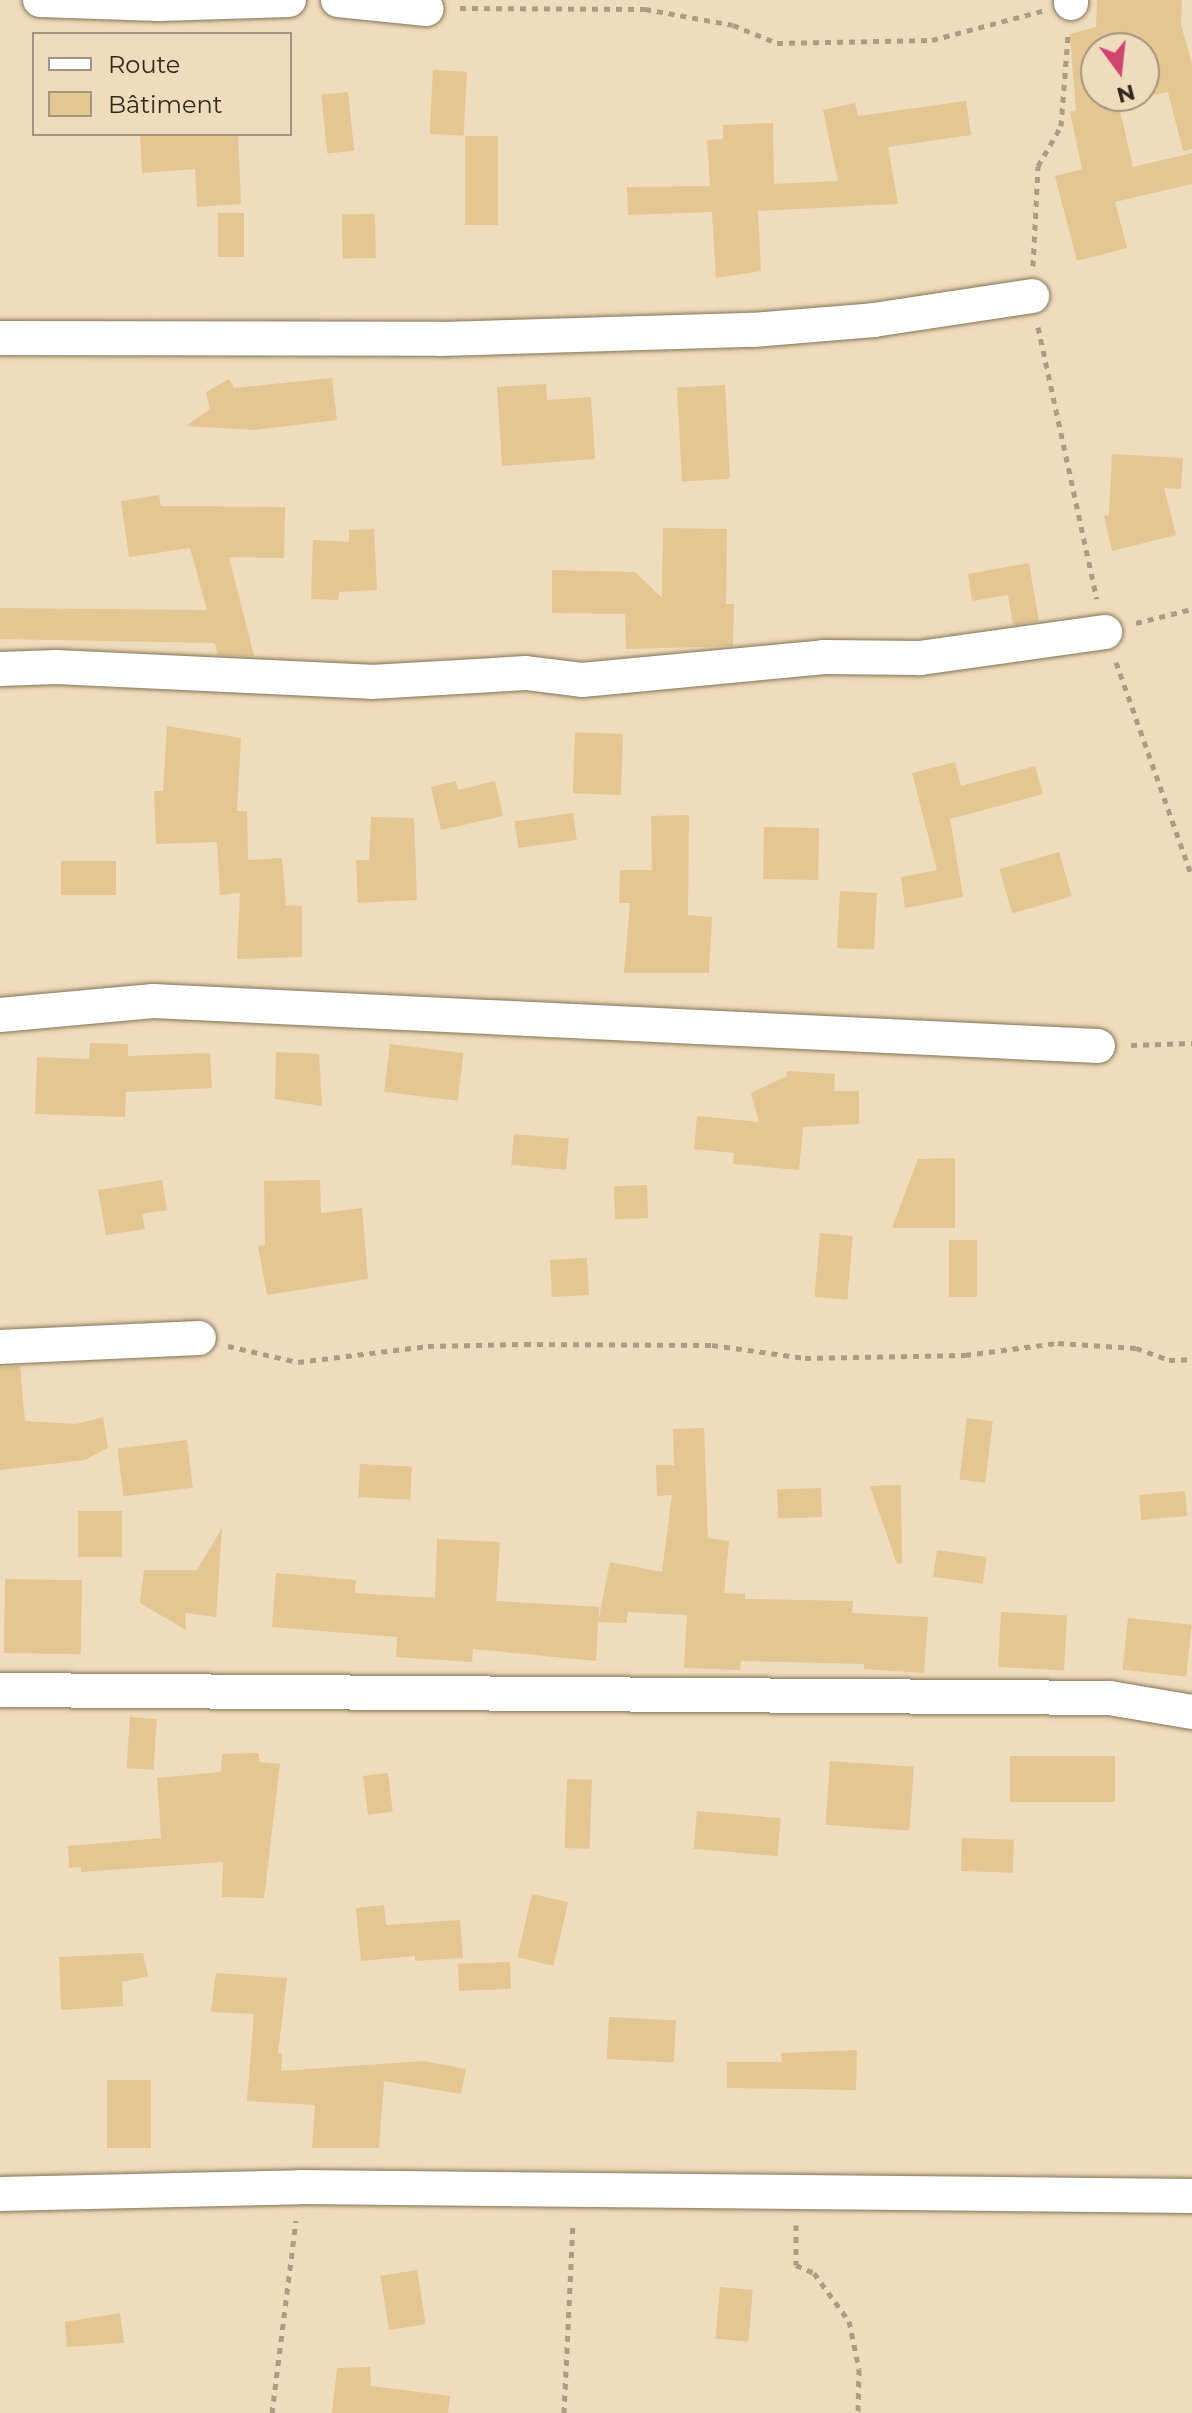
<!DOCTYPE html>
<meta charset="utf-8">
<style>
body{margin:0}
#map{position:relative;width:1192px;height:2413px;overflow:hidden;background:#efdcbc;font-family:Montserrat,sans-serif}
div>[style]{position:absolute}
[style*='--x']{left:calc(var(--x)*1px);top:calc(var(--y)*1px);width:calc(var(--w)*1px);rotate:calc(var(--a)*1deg)}
.building>*{inset:0;background:#e3c691;transform-origin:0 0}
.path>*{height:5px;margin-top:-2.5px;transform-origin:0;background:repeating-linear-gradient(90deg,#ab9c83 0 6px,transparent 0 12px)}
.roads{filter:drop-shadow(0 0 2px #847456) drop-shadow(0 0 2px #847456)}
.minor>*{height:34px;margin:-17px;padding:0 17px;transform-origin:17px;border-radius:17px;background:#fff}
span{translate:-50% -50%;white-space:nowrap;text-align:center;line-height:1.15;-webkit-text-stroke:6px #efdcbc;paint-order:stroke}
.legend{position:absolute;left:32px;top:32px;width:260px;height:104px;box-sizing:border-box;background:#efdcbc;border:2px solid #a3957d;margin:0;padding:10px 14px;list-style:none;font-size:24px;color:#312a1e}
.legend li{display:flex;align-items:center;gap:16px;height:40px}
.legend b{width:40px;border:2px solid #a3957d}
.north{position:absolute;left:1080px;top:32px;width:80px;height:80px;box-sizing:border-box;background:#efdcbc;border:2px solid #a3957d;border-radius:50%;rotate:165deg;font-size:22px;font-weight:700;line-height:32px;text-align:center;color:#312a1e}
.north::after{content:'';display:block;margin:auto;width:28px;height:36px;background:#d14370;clip-path:polygon(50% 0,100% 100%,50% 72%,0 100%)}
</style>
<div id="map">
<div class="building">
<i style="clip-path:polygon(evenodd,1097px 0,1182px 0,1181px 25px,1192px 64px,1192px 149px,1183px 151px,1168px 92px,1118px 102px,1133px 167px,1192px 153px,1192px 184px,1115px 202px,1127px 248px,1077px 261px,1055px 176px,1082px 169px,1070px 112px,1076px 111px,1070px 34px,1096px 27px,1097px 0,1096px 48px,1144px 48px,1144px 96px,1096px 96px,1096px 48px)"></i>
<i style="left:433px;top:70px;width:34px;height:64px;rotate:3deg"></i>
<i style="left:348px;top:92px;width:59px;height:27px;rotate:84deg"></i>
<i style="clip-path:polygon(966px 101px,971px 135px,888px 147px,898px 204px,758px 211px,761px 271px,716px 278px,712px 212px,628px 215px,627px 187px,710px 186px,707px 140px,723px 139px,723px 125px,773px 123px,774px 184px,838px 181px,823px 110px,855px 103px,858px 116px)"></i>
<i style="clip-path:polygon(140px 134px,238px 134px,241px 204px,197px 207px,195px 169px,142px 173px)"></i>
<i style="left:465px;top:136px;width:33px;height:89px"></i>
<i style="left:218px;top:213px;width:26px;height:44px"></i>
<i style="left:375px;top:214px;width:44px;height:33px;rotate:89deg"></i>
<i style="clip-path:polygon(332px 378px,337px 420px,253px 430px,186px 426px,210px 409px,206px 392px,229px 379px,234px 388px)"></i>
<i style="clip-path:polygon(546px 384px,547px 400px,591px 397px,595px 459px,502px 466px,497px 387px)"></i>
<i style="left:725px;top:385px;width:94px;height:48px;rotate:87deg"></i>
<i style="clip-path:polygon(1112px 454px,1183px 458px,1181px 489px,1164px 488px,1176px 535px,1112px 551px,1104px 516px,1109px 515px)"></i>
<i style="clip-path:polygon(159px 495px,161px 506px,285px 507px,284px 558px,229px 557px,254px 656px,218px 655px,215px 643px,0 639px,0 608px,207px 610px,190px 548px,129px 557px,121px 501px)"></i>
<i style="clip-path:polygon(663px 528px,727px 529px,726px 604px,734px 604px,733px 646px,626px 649px,625px 614px,552px 613px,552px 570px,635px 572px,662px 598px)"></i>
<i style="clip-path:polygon(374px 529px,377px 590px,339px 592px,338px 600px,311px 599px,313px 540px,349px 542px,349px 530px)"></i>
<i style="clip-path:polygon(1029px 563px,1039px 621px,1013px 625px,1008px 595px,972px 601px,968px 574px)"></i>
<i style="clip-path:polygon(167px 726px,241px 738px,237px 811px,247px 811px,248px 860px,282px 858px,286px 905px,302px 906px,302px 957px,237px 959px,240px 893px,220px 895px,217px 842px,156px 844px,154px 791px,163px 791px)"></i>
<i style="left:623px;top:734px;width:61px;height:48px;rotate:92deg"></i>
<i style="clip-path:polygon(955px 762px,961px 786px,1035px 766px,1043px 794px,950px 819px,963px 897px,905px 908px,901px 877px,937px 870px,912px 773px)"></i>
<i style="clip-path:polygon(456px 781px,458px 790px,495px 781px,503px 816px,441px 830px,431px 787px)"></i>
<i style="left:573px;top:813px;width:27px;height:59px;rotate:82deg"></i>
<i style="clip-path:polygon(689px 815px,688px 915px,712px 917px,709px 973px,624px 973px,630px 903px,619px 903px,620px 870px,652px 870px,651px 816px)"></i>
<i style="clip-path:polygon(371px 817px,414px 818px,417px 900px,358px 903px,356px 860px,369px 860px)"></i>
<i style="left:764px;top:827px;width:55px;height:52px;rotate:1deg"></i>
<i style="left:1059px;top:852px;width:46px;height:62px;rotate:74deg"></i>
<i style="left:61px;top:861px;width:55px;height:34px"></i>
<i style="left:840px;top:891px;width:37px;height:57px;rotate:3deg"></i>
<i style="clip-path:polygon(90px 1043px,128px 1044px,128px 1056px,210px 1053px,212px 1088px,126px 1092px,125px 1117px,35px 1114px,37px 1057px,89px 1059px)"></i>
<i style="left:390px;top:1044px;width:74px;height:48px;rotate:7deg"></i>
<i style="clip-path:polygon(276px 1052px,319px 1054px,322px 1106px,275px 1099px)"></i>
<i style="clip-path:polygon(787px 1071px,835px 1074px,834px 1091px,859px 1091px,859px 1124px,803px 1127px,799px 1170px,733px 1164px,734px 1153px,694px 1149px,697px 1116px,759px 1122px,751px 1093px,787px 1076px)"></i>
<i style="left:514px;top:1134px;width:55px;height:31px;rotate:5deg"></i>
<i style="clip-path:polygon(955px 1158px,955px 1228px,892px 1228px,918px 1159px)"></i>
<i style="clip-path:polygon(162px 1180px,167px 1210px,142px 1214px,145px 1229px,106px 1235px,98px 1190px)"></i>
<i style="clip-path:polygon(320px 1180px,321px 1213px,362px 1208px,368px 1279px,267px 1295px,258px 1246px,265px 1245px,264px 1181px)"></i>
<i style="left:647px;top:1185px;width:33px;height:33px;rotate:88deg"></i>
<i style="left:820px;top:1233px;width:33px;height:64px;rotate:5deg"></i>
<i style="left:949px;top:1240px;width:28px;height:57px"></i>
<i style="left:587px;top:1258px;width:37px;height:37px;rotate:87deg"></i>
<i style="clip-path:polygon(20px 1366px,25px 1421px,76px 1424px,103px 1417px,108px 1448px,85px 1460px,0 1470px,0 1367px)"></i>
<i style="left:967px;top:1418px;width:26px;height:62px;rotate:7deg"></i>
<i style="clip-path:polygon(704px 1428px,708px 1538px,729px 1541px,724px 1593px,745px 1594px,745px 1599px,853px 1601px,852px 1613px,928px 1617px,924px 1673px,864px 1669px,864px 1664px,741px 1661px,740px 1670px,684px 1668px,687px 1615px,628px 1612px,626px 1623px,598px 1622px,610px 1562px,662px 1572px,672px 1495px,657px 1496px,656px 1465px,674px 1465px,673px 1429px)"></i>
<i style="left:187px;top:1440px;width:48px;height:70px;rotate:83deg"></i>
<i style="left:360px;top:1464px;width:52px;height:33px;rotate:3deg"></i>
<i style="clip-path:polygon(901px 1485px,902px 1563px,897px 1564px,870px 1486px)"></i>
<i style="left:821px;top:1488px;width:29px;height:44px;rotate:88deg"></i>
<i style="left:1185px;top:1491px;width:25px;height:46px;rotate:85deg"></i>
<i style="left:78px;top:1511px;width:44px;height:46px"></i>
<i style="clip-path:polygon(222px 1528px,216px 1617px,185px 1613px,186px 1630px,140px 1603px,144px 1570px,197px 1570px)"></i>
<i style="clip-path:polygon(437px 1539px,500px 1542px,496px 1601px,599px 1607px,596px 1661px,473px 1649px,472px 1662px,396px 1657px,397px 1637px,272px 1627px,276px 1573px,356px 1580px,355px 1593px,435px 1598px)"></i>
<i style="left:937px;top:1550px;width:50px;height:27px;rotate:8deg"></i>
<i style="left:5px;top:1579px;width:77px;height:74px;rotate:1deg"></i>
<i style="left:1001px;top:1612px;width:66px;height:55px;rotate:3deg"></i>
<i style="left:1128px;top:1618px;width:64px;height:52px;rotate:6deg"></i>
<i style="left:130px;top:1717px;width:27px;height:51px;rotate:4deg"></i>
<i style="clip-path:polygon(258px 1753px,260px 1762px,280px 1764px,264px 1898px,222px 1897px,223px 1862px,81px 1872px,81px 1867px,69px 1868px,68px 1846px,161px 1838px,157px 1778px,221px 1772px,222px 1754px)"></i>
<i style="left:1010px;top:1756px;width:105px;height:46px"></i>
<i style="left:830px;top:1761px;width:84px;height:64px;rotate:4deg"></i>
<i style="left:388px;top:1773px;width:39px;height:25px;rotate:83deg"></i>
<i style="left:567px;top:1779px;width:25px;height:69px;rotate:2deg"></i>
<i style="left:697px;top:1811px;width:84px;height:38px;rotate:5deg"></i>
<i style="left:962px;top:1838px;width:52px;height:33px;rotate:2deg"></i>
<i style="left:532px;top:1894px;width:37px;height:65px;rotate:13deg"></i>
<i style="clip-path:polygon(384px 1905px,386px 1925px,460px 1920px,463px 1958px,415px 1961px,415px 1956px,361px 1961px,356px 1908px)"></i>
<i style="clip-path:polygon(143px 1953px,148px 1976px,122px 1982px,123px 2006px,61px 2010px,59px 1957px)"></i>
<i style="left:510px;top:1962px;width:27px;height:52px;rotate:88deg"></i>
<i style="clip-path:polygon(216px 1973px,287px 1978px,278px 2053px,282px 2053px,281px 2071px,423px 2061px,466px 2069px,461px 2094px,384px 2081px,379px 2148px,312px 2148px,315px 2105px,247px 2101px,254px 2014px,211px 2012px)"></i>
<i style="left:609px;top:2017px;width:67px;height:42px;rotate:3deg"></i>
<i style="clip-path:polygon(857px 2050px,856px 2090px,727px 2088px,727px 2062px,782px 2062px,781px 2053px)"></i>
<i style="left:107px;top:2080px;width:44px;height:68px"></i>
<i style="left:417px;top:2270px;width:55px;height:37px;rotate:81deg"></i>
<i style="left:720px;top:2287px;width:33px;height:52px;rotate:5deg"></i>
<i style="clip-path:polygon(120px 2313px,124px 2343px,67px 2347px,65px 2322px)"></i>
<i style="clip-path:polygon(370px 2367px,371px 2386px,450px 2396px,448px 2413px,332px 2413px,337px 2368px)"></i>
</div>
<div class="path">
<i style="--x:460;--y:8;--w:185;--a:0.3"></i>
<i style="--x:645;--y:9;--w:89;--a:10.3"></i>
<i style="--x:733;--y:25;--w:48;--a:22.2"></i>
<i style="--x:777;--y:43;--w:155;--a:-1.1"></i>
<i style="--x:932;--y:40;--w:114;--a:-14.8"></i>
<i style="--x:1033;--y:266;--w:100;--a:-87.1"></i>
<i style="--x:1038;--y:166;--w:46;--a:-60.1"></i>
<i style="--x:1061;--y:126;--w:92;--a:-85.6"></i>
<i style="--x:1038;--y:327;--w:278;--a:77.8"></i>
<i style="--x:1136;--y:623;--w:58;--a:-14"></i>
<i style="--x:1116;--y:662;--w:228;--a:70.5"></i>
<i style="--x:1131;--y:1045;--w:61;--a:-1.9"></i>
<i style="--x:228;--y:1346;--w:72;--a:12.9"></i>
<i style="--x:298;--y:1362;--w:131;--a:-7"></i>
<i style="--x:428;--y:1346;--w:97;--a:-1.2"></i>
<i style="--x:525;--y:1344;--w:187;--a:0.3"></i>
<i style="--x:712;--y:1345;--w:94;--a:8"></i>
<i style="--x:805;--y:1358;--w:160;--a:-1.1"></i>
<i style="--x:965;--y:1355;--w:94;--a:-7.4"></i>
<i style="--x:1058;--y:1343;--w:78;--a:3.7"></i>
<i style="--x:1136;--y:1348;--w:35;--a:20"></i>
<i style="--x:1169;--y:1360;--w:23;--a:-2"></i>
<i style="--x:796;--y:2225;--w:40;--a:90"></i>
<i style="--x:796;--y:2265;--w:20;--a:24"></i>
<i style="--x:814;--y:2273;--w:59;--a:53.9"></i>
<i style="--x:849;--y:2321;--w:49;--a:78.2"></i>
<i style="--x:859;--y:2369;--w:44;--a:91.3"></i>
<i style="--x:272;--y:2413;--w:194;--a:-82.9"></i>
<i style="--x:564;--y:2413;--w:191;--a:-87.3"></i>
</div>
<div class="roads">
<div class="minor">
<i style="--x:40;--y:0;--w:119;--a:1.9"></i>
<i style="--x:159;--y:4;--w:130;--a:-1.8"></i>
<i style="--x:338;--y:0;--w:89;--a:5.8"></i>
<i style="--x:1071;--y:0;--w:3;--a:90"></i>
<i style="--x:0;--y:338;--w:441;--a:0.1"></i>
<i style="--x:441;--y:339;--w:312;--a:-1.7"></i>
<i style="--x:753;--y:330;--w:121;--a:-4.7"></i>
<i style="--x:874;--y:320;--w:160;--a:-8.6"></i>
<i style="--x:0;--y:669;--w:56;--a:-2"></i>
<i style="--x:56;--y:667;--w:315;--a:2.7"></i>
<i style="--x:371;--y:682;--w:155;--a:-3.3"></i>
<i style="--x:526;--y:673;--w:56;--a:7.1"></i>
<i style="--x:582;--y:680;--w:243;--a:-5.4"></i>
<i style="--x:824;--y:657;--w:96;--a:0.6"></i>
<i style="--x:920;--y:658;--w:187;--a:-8"></i>
<i style="--x:0;--y:1015;--w:154;--a:-5.2"></i>
<i style="--x:153;--y:1001;--w:946;--a:2.73"></i>
<i style="--x:0;--y:1347;--w:199;--a:-2.6"></i>
<i style="--x:0;--y:1690;--w:1110;--a:0.41"></i>
<i style="--x:1110;--y:1698;--w:83;--a:9.7"></i>
<i style="--x:0;--y:2194;--w:301;--a:-1.3"></i>
<i style="--x:301;--y:2187;--w:891;--a:0.58"></i>
</div>
</div>
<ul class="legend">
<li><b style="height:10px;background:#fff"></b>Route</li>
<li><b style="height:22px;background:#e3c691"></b>Bâtiment</li>
</ul>
<div class="north">N</div>
</div>
